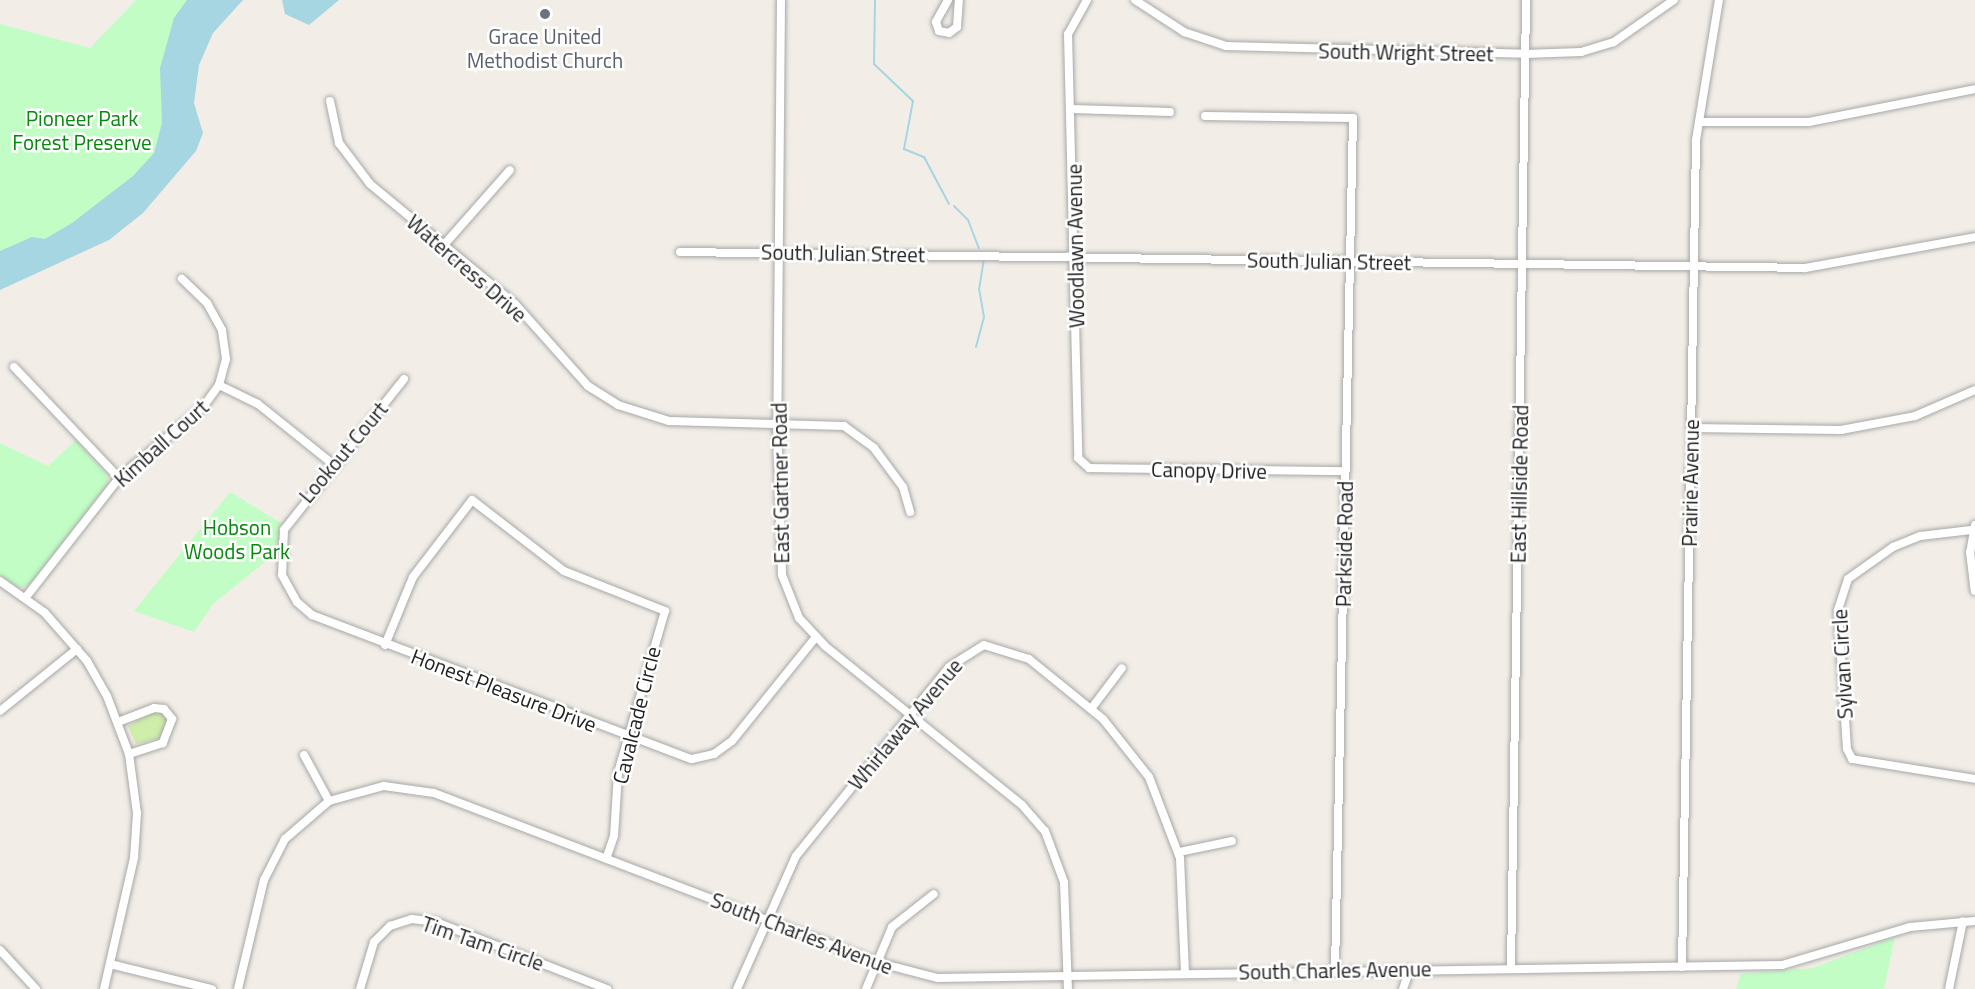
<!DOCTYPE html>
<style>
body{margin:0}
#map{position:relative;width:1975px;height:989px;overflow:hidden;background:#f2eee7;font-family:"Titillium Web",sans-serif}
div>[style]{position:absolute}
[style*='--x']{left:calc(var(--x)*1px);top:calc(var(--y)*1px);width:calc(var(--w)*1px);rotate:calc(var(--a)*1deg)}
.grass>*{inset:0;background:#ceeeaa}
.park>*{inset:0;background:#c2fdc5}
.water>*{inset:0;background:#a5d6e1}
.stream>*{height:2px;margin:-1px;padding:0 1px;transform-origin:1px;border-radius:1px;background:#a5d6e1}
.roads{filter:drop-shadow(0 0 2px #a8a8a8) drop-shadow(0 0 2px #a8a8a8)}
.minor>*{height:8px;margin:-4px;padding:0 4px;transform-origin:4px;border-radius:4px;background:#fff}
.dots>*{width:16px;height:16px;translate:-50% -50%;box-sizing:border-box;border:3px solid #fff;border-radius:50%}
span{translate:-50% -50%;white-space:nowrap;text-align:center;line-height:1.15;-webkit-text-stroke:5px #fff;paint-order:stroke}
.worship-label{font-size:21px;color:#5b616d}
.street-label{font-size:21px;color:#212121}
.park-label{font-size:21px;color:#05880c}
</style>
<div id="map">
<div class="grass">
<i style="clip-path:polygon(156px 710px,168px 719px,161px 738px,136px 744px,128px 726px)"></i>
</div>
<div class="park">
<i style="clip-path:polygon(136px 0,212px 0,172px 159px,0 270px,0 24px,90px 48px)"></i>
<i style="clip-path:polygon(76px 440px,108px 476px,108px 484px,31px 585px,19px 588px,0 576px,0 443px,48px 466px)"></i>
<i style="clip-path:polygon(230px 492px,281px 523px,275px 554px,213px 604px,194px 632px,134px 611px)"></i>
<i style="clip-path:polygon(1895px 937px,1884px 989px,1736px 989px,1741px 974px,1813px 968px)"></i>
</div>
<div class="water">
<i style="clip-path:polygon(187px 0,243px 0,213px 33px,199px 65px,194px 103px,203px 133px,196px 151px,143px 213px,109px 240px,0 290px,0 251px,32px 237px,45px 239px,72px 223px,133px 176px,154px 153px,162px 123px,160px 68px,174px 18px)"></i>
<i style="clip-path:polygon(282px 0,339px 0,309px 25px,285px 14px)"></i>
</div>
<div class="stream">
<i style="--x:875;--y:0;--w:64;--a:90.9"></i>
<i style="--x:874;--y:64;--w:54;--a:43.5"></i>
<i style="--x:913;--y:101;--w:49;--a:100.6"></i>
<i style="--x:904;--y:149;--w:22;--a:22"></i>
<i style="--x:924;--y:157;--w:53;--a:62"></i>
<i style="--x:954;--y:206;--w:20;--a:45"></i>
<i style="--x:968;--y:220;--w:30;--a:69"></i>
<i style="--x:976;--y:347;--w:31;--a:-75"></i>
<i style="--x:984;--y:317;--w:27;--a:-100"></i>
<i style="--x:979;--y:290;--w:30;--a:-81"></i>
</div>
<div class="roads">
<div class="minor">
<i style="--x:781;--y:0;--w:423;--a:90.5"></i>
<i style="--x:777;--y:423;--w:152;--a:88.1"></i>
<i style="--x:782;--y:575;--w:46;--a:68.4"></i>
<i style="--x:799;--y:618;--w:38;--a:47"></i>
<i style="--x:825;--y:646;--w:253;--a:38.9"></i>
<i style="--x:1022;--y:805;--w:35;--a:49"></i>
<i style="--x:1045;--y:831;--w:54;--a:69.6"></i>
<i style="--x:1064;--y:882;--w:107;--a:87.9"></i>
<i style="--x:948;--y:0;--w:25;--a:119"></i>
<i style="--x:936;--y:22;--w:9;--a:72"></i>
<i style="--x:939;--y:31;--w:10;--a:11"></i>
<i style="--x:949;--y:33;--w:10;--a:-37"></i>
<i style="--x:957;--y:27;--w:27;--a:-86"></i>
<i style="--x:1087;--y:0;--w:39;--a:119"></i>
<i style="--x:1068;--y:34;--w:424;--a:88.6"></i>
<i style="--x:1078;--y:458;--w:15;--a:42"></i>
<i style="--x:1089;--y:468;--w:256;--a:0.7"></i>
<i style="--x:1135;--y:0;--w:59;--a:33.1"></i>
<i style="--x:1184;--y:32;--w:44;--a:18.4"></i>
<i style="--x:1226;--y:46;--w:299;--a:1.5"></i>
<i style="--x:1525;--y:54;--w:56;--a:-2"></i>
<i style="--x:1581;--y:52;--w:34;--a:-17"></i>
<i style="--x:1614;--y:42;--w:73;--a:-35"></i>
<i style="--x:330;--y:101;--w:43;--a:77.9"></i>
<i style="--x:339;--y:143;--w:51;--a:52.9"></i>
<i style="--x:370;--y:184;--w:188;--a:39.6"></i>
<i style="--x:515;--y:304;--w:110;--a:48.3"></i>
<i style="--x:588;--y:386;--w:36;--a:32"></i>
<i style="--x:618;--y:405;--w:53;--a:17.4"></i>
<i style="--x:669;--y:421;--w:175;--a:1.6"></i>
<i style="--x:844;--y:426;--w:37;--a:36"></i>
<i style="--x:874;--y:448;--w:49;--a:53.4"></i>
<i style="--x:903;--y:487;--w:26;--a:74"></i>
<i style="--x:1072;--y:109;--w:98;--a:1.8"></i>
<i style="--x:1205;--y:116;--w:148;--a:0.8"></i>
<i style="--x:1353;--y:118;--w:852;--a:91.21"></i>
<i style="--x:1699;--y:122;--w:110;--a:0"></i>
<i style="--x:1809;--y:122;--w:169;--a:-11.2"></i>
<i style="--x:443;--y:246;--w:101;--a:-48.6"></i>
<i style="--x:680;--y:252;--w:1125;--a:0.81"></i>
<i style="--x:1805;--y:268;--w:173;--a:-10.3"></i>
<i style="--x:14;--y:367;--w:153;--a:46.6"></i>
<i style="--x:404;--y:379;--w:193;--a:128.5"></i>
<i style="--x:284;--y:530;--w:45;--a:92.5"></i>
<i style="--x:282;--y:575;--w:31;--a:61"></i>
<i style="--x:297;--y:602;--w:20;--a:41"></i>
<i style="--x:312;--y:615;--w:406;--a:20.8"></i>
<i style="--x:692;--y:759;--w:23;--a:-13"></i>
<i style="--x:714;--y:754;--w:22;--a:-36"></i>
<i style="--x:732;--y:741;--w:134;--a:-51.1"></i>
<i style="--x:219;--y:385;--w:43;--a:26"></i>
<i style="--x:258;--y:404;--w:96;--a:38.7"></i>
<i style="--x:1691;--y:428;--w:150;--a:0.8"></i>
<i style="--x:1841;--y:430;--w:75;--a:-10.7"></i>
<i style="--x:1915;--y:416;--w:65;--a:-23.4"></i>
<i style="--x:1975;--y:525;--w:27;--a:100"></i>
<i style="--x:1970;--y:552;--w:39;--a:83"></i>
<i style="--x:1971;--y:530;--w:51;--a:173.3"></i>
<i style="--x:1920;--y:536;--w:29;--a:158"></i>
<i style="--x:1893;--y:547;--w:55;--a:144.6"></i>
<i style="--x:1848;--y:579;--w:33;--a:108"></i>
<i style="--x:1838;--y:610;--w:139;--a:86.3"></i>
<i style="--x:1847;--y:749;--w:11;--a:63"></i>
<i style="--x:1852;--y:759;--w:125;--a:9.2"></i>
<i style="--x:0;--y:581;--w:55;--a:35.4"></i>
<i style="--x:45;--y:613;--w:64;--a:48.8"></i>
<i style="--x:87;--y:661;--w:40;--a:60.3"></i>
<i style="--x:107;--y:696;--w:62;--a:69.2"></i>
<i style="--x:129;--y:754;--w:60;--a:82.3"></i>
<i style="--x:137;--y:813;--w:45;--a:93.8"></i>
<i style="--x:134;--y:858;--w:134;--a:102.9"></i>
<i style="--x:26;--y:597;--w:151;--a:-52"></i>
<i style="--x:119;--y:478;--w:110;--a:-40.2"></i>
<i style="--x:203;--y:407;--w:27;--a:-54"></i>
<i style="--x:219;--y:385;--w:27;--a:-75"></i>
<i style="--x:226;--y:359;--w:29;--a:-98"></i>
<i style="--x:222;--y:330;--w:31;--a:-119"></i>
<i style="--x:207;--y:303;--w:35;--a:-136"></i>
<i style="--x:385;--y:645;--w:74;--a:-67.6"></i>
<i style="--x:413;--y:577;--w:97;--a:-52.5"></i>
<i style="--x:472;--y:500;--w:116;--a:37.7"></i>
<i style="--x:564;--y:571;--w:109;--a:21.6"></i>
<i style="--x:665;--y:611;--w:169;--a:106.2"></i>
<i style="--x:618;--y:773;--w:63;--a:93.6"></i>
<i style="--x:614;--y:836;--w:24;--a:109"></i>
<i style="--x:1091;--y:709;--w:51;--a:-52.9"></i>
<i style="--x:0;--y:711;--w:99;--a:-38.8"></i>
<i style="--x:118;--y:722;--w:39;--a:-21"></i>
<i style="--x:154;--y:708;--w:10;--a:6"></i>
<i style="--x:164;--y:709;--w:13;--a:51"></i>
<i style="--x:172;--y:719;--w:26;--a:111"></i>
<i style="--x:163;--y:743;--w:36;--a:162"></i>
<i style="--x:304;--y:755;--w:52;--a:61.5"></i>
<i style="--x:1179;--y:852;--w:54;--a:-11.7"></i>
<i style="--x:0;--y:950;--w:53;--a:47.3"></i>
<i style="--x:110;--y:964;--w:105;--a:13.8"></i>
<i style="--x:1682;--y:967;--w:827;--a:-89.03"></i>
<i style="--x:1696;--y:140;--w:142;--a:-80.7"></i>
<i style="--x:1511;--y:968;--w:968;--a:-89.11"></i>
<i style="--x:238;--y:989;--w:112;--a:-76.6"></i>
<i style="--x:264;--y:880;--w:46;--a:-62.9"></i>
<i style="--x:285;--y:839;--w:58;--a:-40.8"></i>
<i style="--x:329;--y:801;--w:57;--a:-15.3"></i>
<i style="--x:384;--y:786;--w:50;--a:8"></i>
<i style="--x:434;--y:793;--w:473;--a:20.9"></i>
<i style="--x:876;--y:962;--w:64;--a:14.5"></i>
<i style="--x:938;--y:978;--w:844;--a:-0.88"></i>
<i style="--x:1782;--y:965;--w:134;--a:-16.5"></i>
<i style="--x:1910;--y:927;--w:65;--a:-5.3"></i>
<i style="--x:360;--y:989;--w:49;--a:-73.4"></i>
<i style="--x:374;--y:942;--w:23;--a:-45"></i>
<i style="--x:390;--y:926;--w:23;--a:-18"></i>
<i style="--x:412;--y:919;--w:24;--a:7"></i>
<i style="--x:436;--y:922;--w:184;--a:21.4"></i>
<i style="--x:737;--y:989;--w:145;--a:-66.1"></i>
<i style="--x:796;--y:856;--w:243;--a:-51"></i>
<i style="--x:949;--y:667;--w:41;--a:-32.2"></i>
<i style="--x:984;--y:645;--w:47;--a:17.3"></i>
<i style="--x:1029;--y:659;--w:95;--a:39"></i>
<i style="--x:1103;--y:719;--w:74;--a:51.6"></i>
<i style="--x:1149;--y:777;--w:87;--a:69.1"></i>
<i style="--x:1180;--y:858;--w:114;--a:87.5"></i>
<i style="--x:866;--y:989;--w:67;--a:-67.2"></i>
<i style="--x:892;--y:927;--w:53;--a:-38.2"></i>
<i style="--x:1403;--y:989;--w:21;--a:-71"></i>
<i style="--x:1949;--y:989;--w:69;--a:-78.4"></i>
</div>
</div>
<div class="dots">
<i style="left:545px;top:14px;background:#6b7280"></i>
</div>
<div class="worship-label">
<span style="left:545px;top:48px">Grace United<br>Methodist Church</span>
</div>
<div class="street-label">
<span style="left:1406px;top:52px;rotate:1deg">South Wright Street</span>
<span style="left:1075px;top:246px;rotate:-91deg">Woodlawn Avenue</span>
<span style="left:843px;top:253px;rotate:1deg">South Julian Street</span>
<span style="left:1329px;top:261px;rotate:1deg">South Julian Street</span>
<span style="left:467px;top:268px;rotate:41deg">Watercress Drive</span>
<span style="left:161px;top:443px;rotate:-42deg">Kimball Court</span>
<span style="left:343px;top:452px;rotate:-50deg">Lookout Court</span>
<span style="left:1209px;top:470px;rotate:1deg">Canopy Drive</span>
<span style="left:780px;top:483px;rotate:-91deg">East Gartner Road</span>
<span style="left:1690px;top:483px;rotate:-89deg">Prairie Avenue</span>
<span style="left:1519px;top:484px;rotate:-89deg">East Hillside Road</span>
<span style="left:1344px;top:544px;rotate:-89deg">Parkside Road</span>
<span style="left:1842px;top:664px;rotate:-93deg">Sylvan Circle</span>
<span style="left:504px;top:690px;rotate:21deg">Honest Pleasure Drive</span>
<span style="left:636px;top:715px;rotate:-76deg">Cavalcade Circle</span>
<span style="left:905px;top:724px;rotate:-50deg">Whirlaway Avenue</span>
<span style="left:802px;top:933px;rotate:21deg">South Charles Avenue</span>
<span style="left:483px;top:943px;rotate:19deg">Tim Tam Circle</span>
<span style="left:1335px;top:970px;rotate:-1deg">South Charles Avenue</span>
</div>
<div class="park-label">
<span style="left:82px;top:130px">Pioneer Park<br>Forest Preserve</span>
<span style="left:237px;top:539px">Hobson<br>Woods Park</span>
</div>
</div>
